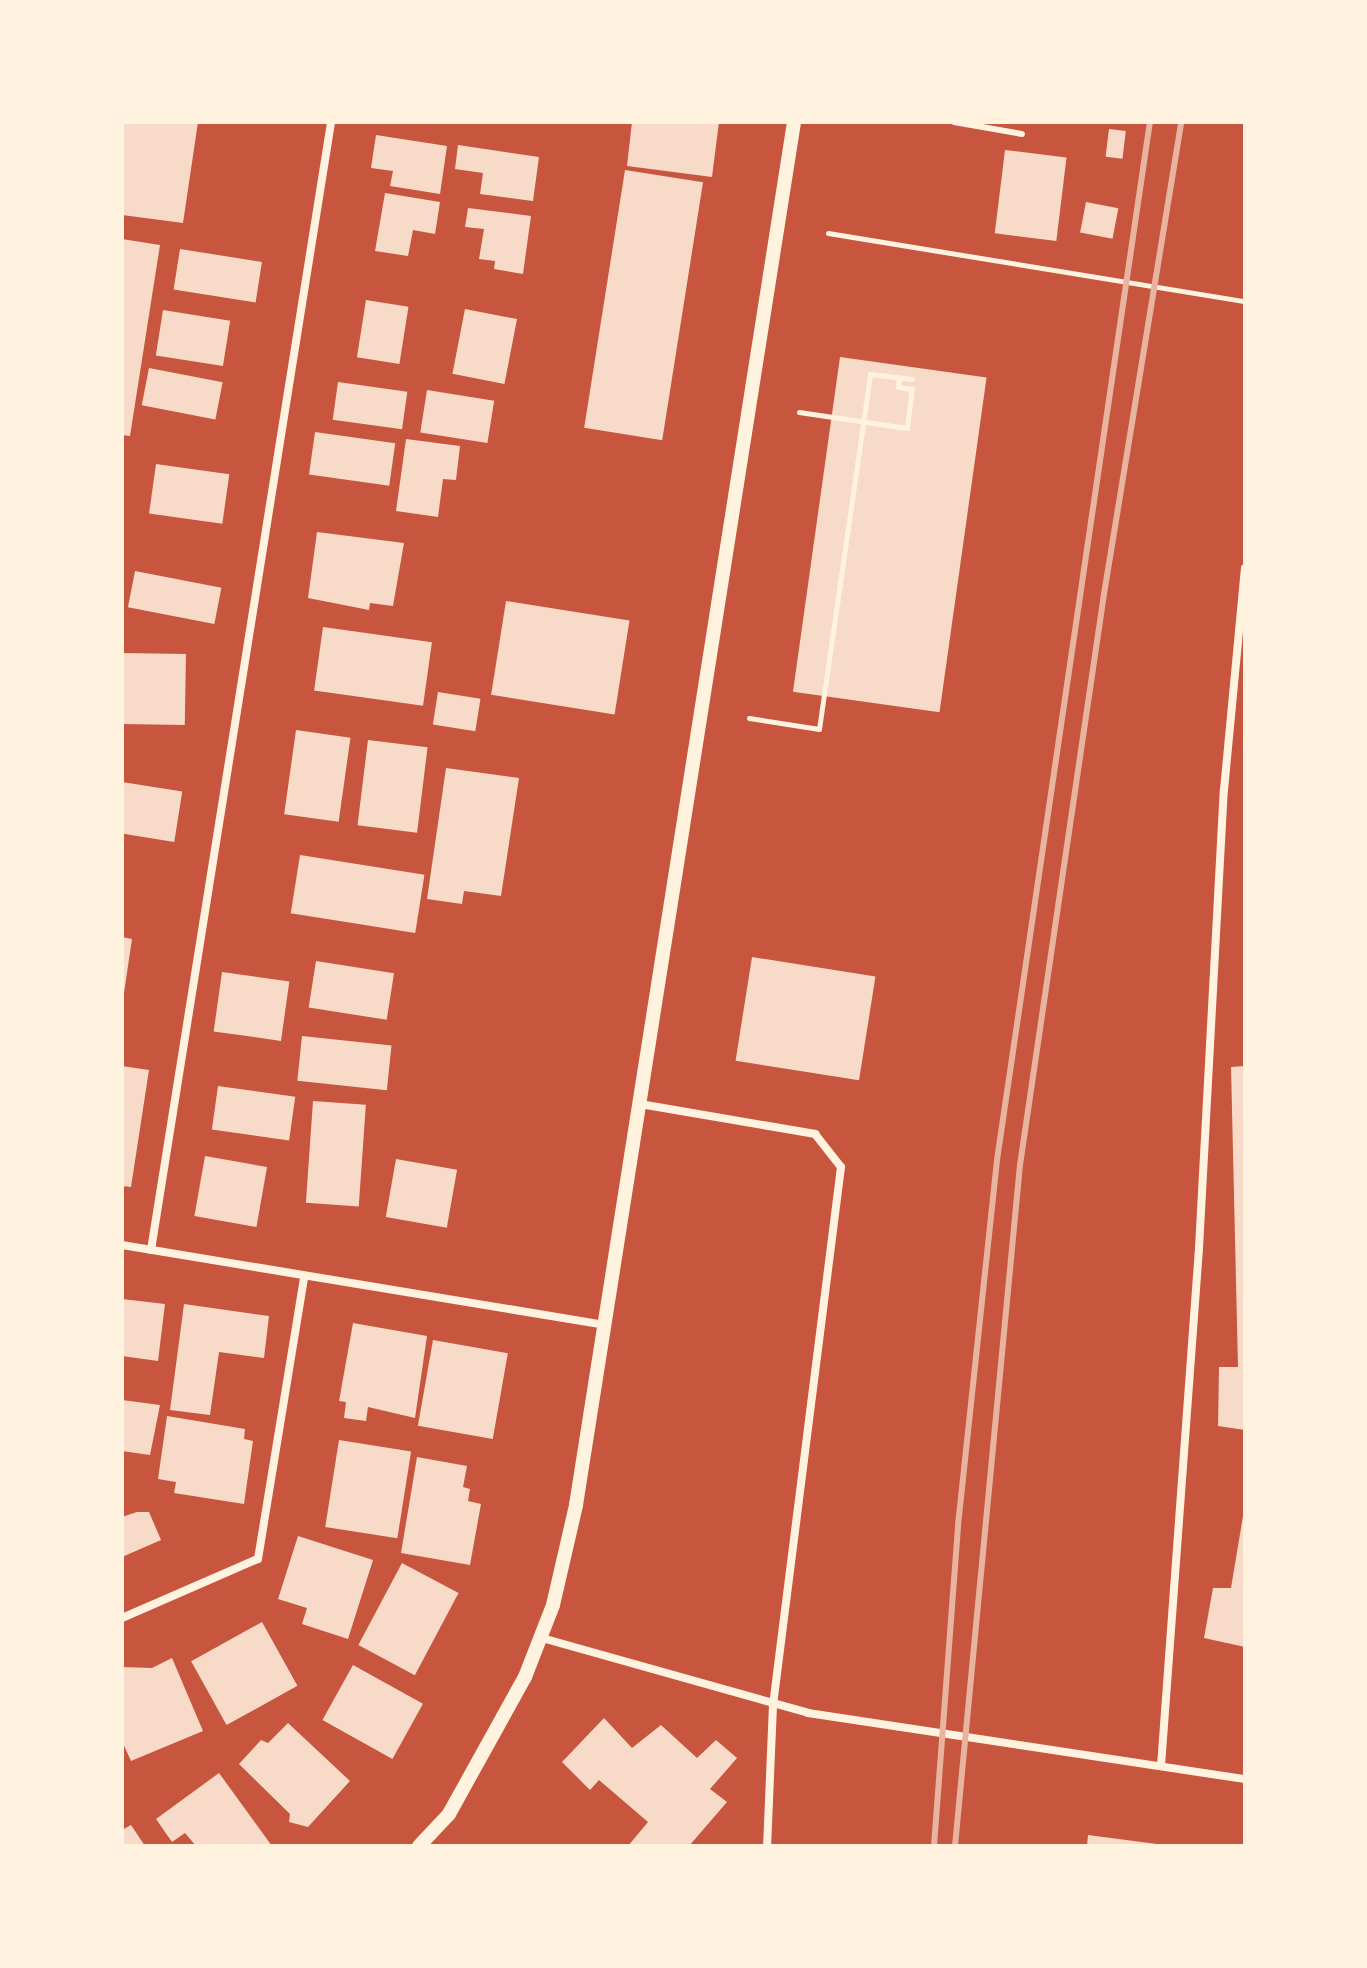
<!DOCTYPE html>
<style>
body{margin:0}
#map{position:relative;width:1367px;height:1968px;overflow:hidden;background:#c8553d;font-family:"Noto Sans",sans-serif}
div>[style]{position:absolute}
[style*='--x']{left:calc(var(--x)*1px);top:calc(var(--y)*1px);width:calc(var(--w)*1px);rotate:calc(var(--a)*1deg)}
.building>*{inset:0;background:#f7dbc8;transform-origin:0 0}
.path>*{height:5px;margin:-2.5px;padding:0 2.5px;transform-origin:2.5px;border-radius:2.5px;background:#fff3e0}
.service>*{height:6px;margin:-3px;padding:0 3px;transform-origin:3px;border-radius:3px;background:#fff3e0}
.minor>*{height:8px;margin:-4px;padding:0 4px;transform-origin:4px;border-radius:4px;background:#fff3e0}
.tertiary>*{height:14px;margin:-7px;padding:0 7px;transform-origin:7px;border-radius:7px;background:#fff3e0}
.rail>*{height:6px;margin:-3px;padding:0 3px;transform-origin:3px;border-radius:3px;background:#e9b49f}
span{translate:-50% -50%;white-space:nowrap;text-align:center;line-height:1.15;-webkit-text-stroke:6px #fff3e0;paint-order:stroke}
.frame{position:absolute;inset:0;border:124px solid #fff3e0;pointer-events:none}
</style>
<div id="map">
<div class="building">
<i style="clip-path:polygon(122px 122px,198px 122px,183px 223px,122px 215px)"></i>
<i style="clip-path:polygon(632px 122px,719px 122px,712px 177px,627px 166px)"></i>
<i style="left:1109px;top:129px;width:17px;height:28px;rotate:7deg"></i>
<i style="clip-path:polygon(376px 135px,447px 146px,440px 194px,390px 186px,393px 171px,371px 168px)"></i>
<i style="clip-path:polygon(458px 145px,539px 157px,533px 201px,480px 194px,483px 173px,455px 169px)"></i>
<i style="left:1005px;top:150px;width:62px;height:84px;rotate:7deg"></i>
<i style="left:625px;top:170px;width:79px;height:261px;rotate:9deg"></i>
<i style="clip-path:polygon(385px 193px,440px 202px,435px 234px,413px 230px,408px 256px,375px 251px)"></i>
<i style="left:1086px;top:202px;width:33px;height:31px;rotate:11deg"></i>
<i style="clip-path:polygon(468px 208px,531px 216px,523px 274px,494px 269px,495px 261px,479px 259px,484px 229px,465px 227px)"></i>
<i style="clip-path:polygon(122px 239px,160px 245px,130px 436px,122px 435px)"></i>
<i style="left:180px;top:249px;width:83px;height:41px;rotate:9deg"></i>
<i style="left:366px;top:300px;width:43px;height:58px;rotate:9deg"></i>
<i style="left:465px;top:309px;width:53px;height:66px;rotate:11deg"></i>
<i style="left:163px;top:310px;width:68px;height:46px;rotate:9deg"></i>
<i style="left:840px;top:357px;width:148px;height:338px;rotate:8deg"></i>
<i style="left:149px;top:368px;width:75px;height:38px;rotate:11deg"></i>
<i style="left:338px;top:382px;width:70px;height:38px;rotate:8deg"></i>
<i style="left:427px;top:390px;width:68px;height:43px;rotate:9deg"></i>
<i style="left:315px;top:432px;width:81px;height:43px;rotate:8deg"></i>
<i style="clip-path:polygon(406px 439px,460px 446px,456px 480px,443px 479px,438px 517px,396px 511px)"></i>
<i style="left:156px;top:464px;width:74px;height:50px;rotate:8deg"></i>
<i style="clip-path:polygon(317px 532px,404px 543px,393px 606px,370px 603px,369px 610px,308px 598px)"></i>
<i style="left:135px;top:571px;width:88px;height:37px;rotate:11deg"></i>
<i style="left:506px;top:601px;width:125px;height:95px;rotate:9deg"></i>
<i style="left:323px;top:627px;width:110px;height:64px;rotate:8deg"></i>
<i style="left:122px;top:653px;width:64px;height:71px;rotate:1deg"></i>
<i style="left:438px;top:692px;width:43px;height:33px;rotate:9deg"></i>
<i style="left:296px;top:730px;width:55px;height:85px;rotate:8deg"></i>
<i style="left:368px;top:740px;width:60px;height:86px;rotate:7deg"></i>
<i style="clip-path:polygon(446px 768px,519px 778px,501px 896px,464px 891px,462px 904px,427px 899px)"></i>
<i style="left:122px;top:782px;width:61px;height:51px;rotate:9deg"></i>
<i style="left:300px;top:855px;width:126px;height:59px;rotate:9deg"></i>
<i style="clip-path:polygon(122px 937px,132px 939px,124px 993px,122px 993px)"></i>
<i style="left:752px;top:957px;width:125px;height:105px;rotate:9deg"></i>
<i style="left:316px;top:961px;width:79px;height:47px;rotate:9deg"></i>
<i style="left:222px;top:972px;width:68px;height:60px;rotate:8deg"></i>
<i style="left:302px;top:1036px;width:90px;height:45px;rotate:6deg"></i>
<i style="clip-path:polygon(122px 1066px,149px 1070px,131px 1187px,122px 1186px)"></i>
<i style="clip-path:polygon(1245px 1066px,1245px 1430px,1218px 1426px,1219px 1367px,1238px 1367px,1231px 1067px)"></i>
<i style="left:218px;top:1086px;width:78px;height:44px;rotate:8deg"></i>
<i style="left:313px;top:1101px;width:53px;height:102px;rotate:4deg"></i>
<i style="left:205px;top:1156px;width:63px;height:61px;rotate:10deg"></i>
<i style="left:396px;top:1159px;width:62px;height:59px;rotate:10deg"></i>
<i style="clip-path:polygon(122px 1299px,165px 1304px,158px 1361px,122px 1356px)"></i>
<i style="clip-path:polygon(184px 1304px,269px 1316px,264px 1358px,219px 1352px,210px 1415px,170px 1410px)"></i>
<i style="clip-path:polygon(353px 1323px,427px 1336px,415px 1418px,368px 1407px,366px 1421px,344px 1418px,346px 1402px,339px 1401px)"></i>
<i style="left:433px;top:1340px;width:76px;height:87px;rotate:10deg"></i>
<i style="clip-path:polygon(122px 1400px,160px 1405px,150px 1455px,122px 1451px)"></i>
<i style="clip-path:polygon(167px 1416px,245px 1429px,244px 1439px,253px 1441px,244px 1504px,174px 1493px,176px 1482px,158px 1479px)"></i>
<i style="left:339px;top:1440px;width:73px;height:88px;rotate:9deg"></i>
<i style="clip-path:polygon(417px 1457px,467px 1466px,463px 1487px,470px 1489px,468px 1501px,481px 1504px,470px 1565px,401px 1553px)"></i>
<i style="clip-path:polygon(1245px 1504px,1245px 1647px,1204px 1638px,1213px 1588px,1231px 1588px)"></i>
<i style="clip-path:polygon(137px 1512px,149px 1512px,161px 1540px,122px 1557px,122px 1517px)"></i>
<i style="clip-path:polygon(298px 1536px,373px 1560px,348px 1639px,302px 1624px,307px 1608px,278px 1599px)"></i>
<i style="left:402px;top:1563px;width:64px;height:93px;rotate:28deg"></i>
<i style="left:262px;top:1622px;width:73px;height:81px;rotate:61deg"></i>
<i style="clip-path:polygon(172px 1658px,203px 1731px,131px 1761px,122px 1741px,122px 1667px,152px 1668px)"></i>
<i style="left:353px;top:1665px;width:80px;height:63px;rotate:29deg"></i>
<i style="clip-path:polygon(604px 1718px,632px 1748px,661px 1725px,697px 1758px,716px 1740px,737px 1758px,710px 1789px,727px 1802px,689px 1846px,628px 1846px,648px 1822px,599px 1780px,590px 1790px,562px 1762px)"></i>
<i style="clip-path:polygon(288px 1723px,350px 1781px,308px 1827px,289px 1822px,290px 1814px,239px 1764px,261px 1740px,268px 1743px)"></i>
<i style="clip-path:polygon(219px 1773px,272px 1846px,196px 1846px,185px 1833px,172px 1842px,156px 1819px)"></i>
<i style="clip-path:polygon(131px 1825px,145px 1846px,122px 1846px,122px 1830px)"></i>
<i style="clip-path:polygon(1088px 1835px,1157px 1844px,1157px 1846px,1087px 1846px)"></i>
</div>
<div class="path">
<i style="--x:828;--y:233;--w:423;--a:9.3"></i>
<i style="--x:799;--y:412;--w:109;--a:8.4"></i>
<i style="--x:907;--y:428;--w:39;--a:-83"></i>
<i style="--x:912;--y:389;--w:14;--a:-172"></i>
<i style="--x:898;--y:387;--w:10;--a:-84"></i>
<i style="--x:749;--y:718;--w:71;--a:8.9"></i>
<i style="--x:819;--y:729;--w:359;--a:-81.8"></i>
<i style="--x:870;--y:374;--w:42;--a:6.8"></i>
</div>
<div class="service">
<i style="--x:954;--y:122;--w:69;--a:10"></i>
</div>
<div class="minor">
<i style="--x:640;--y:1104;--w:178;--a:9.7"></i>
<i style="--x:815;--y:1134;--w:42;--a:51.8"></i>
<i style="--x:841;--y:1167;--w:542;--a:97.2"></i>
<i style="--x:773;--y:1705;--w:141;--a:92.4"></i>
<i style="--x:122;--y:1245;--w:489;--a:9.4"></i>
<i style="--x:151;--y:1250;--w:1142;--a:-80.93"></i>
<i style="--x:122;--y:1618;--w:148;--a:-23.5"></i>
<i style="--x:258;--y:1559;--w:284;--a:-80.7"></i>
<i style="--x:542;--y:1638;--w:276;--a:15.7"></i>
<i style="--x:808;--y:1713;--w:442;--a:8.6"></i>
<i style="--x:1161;--y:1766;--w:519;--a:-85.8"></i>
<i style="--x:1199;--y:1248;--w:459;--a:-86.9"></i>
<i style="--x:1224;--y:790;--w:223;--a:-84.6"></i>
</div>
<div class="tertiary">
<i style="--x:419;--y:1846;--w:44;--a:-46.8"></i>
<i style="--x:449;--y:1814;--w:157;--a:-61"></i>
<i style="--x:525;--y:1677;--w:77;--a:-68.7"></i>
<i style="--x:553;--y:1605;--w:103;--a:-77"></i>
<i style="--x:576;--y:1505;--w:1400;--a:-81.04"></i>
</div>
<div class="rail">
<i style="--x:934;--y:1846;--w:331;--a:-85.7"></i>
<i style="--x:959;--y:1516;--w:358;--a:-83.9"></i>
<i style="--x:997;--y:1160;--w:1049;--a:-81.62"></i>
<i style="--x:955;--y:1846;--w:684;--a:-84.55"></i>
<i style="--x:1020;--y:1165;--w:577;--a:-81.63"></i>
<i style="--x:1104;--y:594;--w:478;--a:-80.7"></i>
</div>
<div class="frame"></div>
</div>
